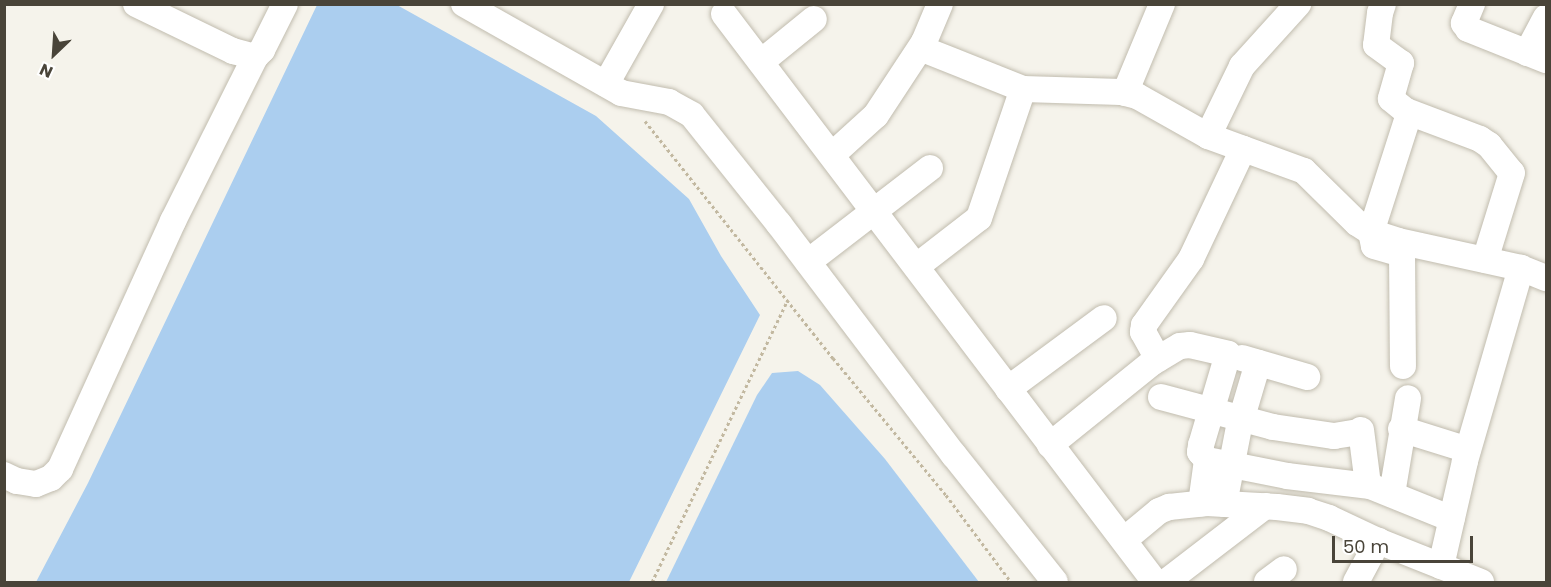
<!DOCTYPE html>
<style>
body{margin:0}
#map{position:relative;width:1551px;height:587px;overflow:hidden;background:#f5f3eb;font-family:Poppins,sans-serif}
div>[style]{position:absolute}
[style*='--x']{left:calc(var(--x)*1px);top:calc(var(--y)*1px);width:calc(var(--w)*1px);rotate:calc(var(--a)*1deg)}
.water>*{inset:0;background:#abceef}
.path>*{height:3px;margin-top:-1.5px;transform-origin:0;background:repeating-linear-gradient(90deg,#c2b8a0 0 3px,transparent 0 6px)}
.roads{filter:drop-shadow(0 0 2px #c1bcae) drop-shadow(0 0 2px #c1bcae)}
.minor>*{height:26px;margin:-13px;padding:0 13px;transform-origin:13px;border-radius:13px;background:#fff}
span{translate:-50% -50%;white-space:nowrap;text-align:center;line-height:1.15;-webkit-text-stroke:4.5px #fff;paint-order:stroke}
.frame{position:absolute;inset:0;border:6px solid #494439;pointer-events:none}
.north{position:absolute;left:24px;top:24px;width:60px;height:60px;-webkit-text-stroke:4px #fff;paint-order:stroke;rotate:205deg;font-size:16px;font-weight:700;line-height:24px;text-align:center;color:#494439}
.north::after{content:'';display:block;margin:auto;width:21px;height:27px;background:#494439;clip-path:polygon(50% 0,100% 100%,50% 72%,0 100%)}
.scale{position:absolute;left:1332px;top:536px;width:141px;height:27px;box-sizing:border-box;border:3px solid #494439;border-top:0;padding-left:8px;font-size:18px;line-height:21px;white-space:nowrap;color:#494439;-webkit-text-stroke:4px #fff;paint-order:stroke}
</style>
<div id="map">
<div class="water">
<i style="clip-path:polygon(317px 5px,397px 5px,596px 116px,689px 199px,721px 256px,760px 315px,629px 582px,36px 582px,88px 483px)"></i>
<i style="clip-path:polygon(798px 371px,820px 385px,885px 459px,979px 582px,666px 582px,757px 395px,772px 373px)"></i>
</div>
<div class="path">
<i style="--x:645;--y:121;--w:303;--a:51.6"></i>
<i style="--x:833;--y:358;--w:178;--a:50.5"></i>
<i style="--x:946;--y:495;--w:109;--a:53.2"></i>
<i style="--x:652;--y:582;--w:313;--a:-64.3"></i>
</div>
<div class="roads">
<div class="minor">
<i style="--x:136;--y:4;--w:108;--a:25.9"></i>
<i style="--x:233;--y:51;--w:23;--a:15"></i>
<i style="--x:255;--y:57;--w:10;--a:-45"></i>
<i style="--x:262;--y:50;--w:51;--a:-63.4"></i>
<i style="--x:464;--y:4;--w:180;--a:29.5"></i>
<i style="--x:621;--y:93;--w:49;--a:10.6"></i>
<i style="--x:669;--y:102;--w:26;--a:29"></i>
<i style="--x:692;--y:115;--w:139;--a:51.4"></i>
<i style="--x:779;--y:224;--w:290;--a:52.9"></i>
<i style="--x:954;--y:455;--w:162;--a:51.5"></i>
<i style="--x:940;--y:4;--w:41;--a:112.8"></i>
<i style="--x:924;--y:42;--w:8;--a:83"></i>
<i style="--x:925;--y:50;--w:105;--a:21.7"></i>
<i style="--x:1383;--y:4;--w:9;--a:108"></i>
<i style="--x:1380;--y:13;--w:32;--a:97"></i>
<i style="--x:1376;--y:45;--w:31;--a:36"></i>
<i style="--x:1401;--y:63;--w:37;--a:106"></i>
<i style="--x:1391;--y:99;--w:19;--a:39"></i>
<i style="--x:1406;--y:111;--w:6;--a:72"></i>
<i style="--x:1408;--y:117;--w:121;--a:107.8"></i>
<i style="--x:1371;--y:232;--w:14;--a:78"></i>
<i style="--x:1374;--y:246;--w:29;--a:16"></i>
<i style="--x:1402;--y:254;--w:112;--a:89.5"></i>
<i style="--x:1472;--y:4;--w:21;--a:113"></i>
<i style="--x:1464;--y:23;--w:7;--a:56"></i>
<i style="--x:1468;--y:29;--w:84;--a:21.7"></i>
<i style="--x:724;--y:14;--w:713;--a:52.81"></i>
<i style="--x:1527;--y:53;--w:40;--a:-62"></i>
<i style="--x:761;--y:62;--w:68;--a:-39.1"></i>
<i style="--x:606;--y:84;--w:92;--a:-60.6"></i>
<i style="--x:1125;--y:93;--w:96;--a:-67.4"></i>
<i style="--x:1406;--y:111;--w:79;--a:20.7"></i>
<i style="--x:1480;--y:139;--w:11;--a:34"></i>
<i style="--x:1489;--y:145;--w:36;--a:51"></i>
<i style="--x:1512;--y:173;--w:91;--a:107.2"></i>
<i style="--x:1208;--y:136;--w:78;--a:-64.1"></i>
<i style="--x:1242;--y:66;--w:84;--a:-47.9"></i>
<i style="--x:832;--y:155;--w:59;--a:-42.3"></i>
<i style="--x:876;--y:115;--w:87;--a:-56.7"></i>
<i style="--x:808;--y:262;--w:154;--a:-37.6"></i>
<i style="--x:917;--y:266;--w:78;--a:-37.7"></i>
<i style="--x:979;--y:218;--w:136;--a:-71.2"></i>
<i style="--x:1023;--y:89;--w:98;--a:1.8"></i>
<i style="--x:1121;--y:92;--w:16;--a:14"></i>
<i style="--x:1137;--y:96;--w:81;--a:29.4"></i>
<i style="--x:1208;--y:136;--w:102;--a:20"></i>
<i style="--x:1304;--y:171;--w:74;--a:44.5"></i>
<i style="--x:1357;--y:223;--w:17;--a:33"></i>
<i style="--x:1371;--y:232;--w:28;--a:18"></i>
<i style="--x:1398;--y:241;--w:126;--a:12.4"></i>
<i style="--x:1521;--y:268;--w:27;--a:22"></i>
<i style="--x:1242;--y:358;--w:68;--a:16.3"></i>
<i style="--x:1158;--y:359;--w:31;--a:-119"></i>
<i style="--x:1143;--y:332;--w:7;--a:-82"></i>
<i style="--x:1144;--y:325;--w:81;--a:-54.5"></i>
<i style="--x:1191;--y:259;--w:122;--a:-64.7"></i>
<i style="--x:1008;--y:389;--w:119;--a:-36.5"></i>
<i style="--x:1161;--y:397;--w:116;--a:15"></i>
<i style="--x:1273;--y:427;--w:62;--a:8.4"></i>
<i style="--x:1334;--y:436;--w:26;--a:-9"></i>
<i style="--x:1401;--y:429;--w:70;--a:17.4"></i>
<i style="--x:1361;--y:430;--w:55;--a:82.7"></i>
<i style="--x:1050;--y:445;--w:132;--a:-38.9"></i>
<i style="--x:1153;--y:362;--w:31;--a:-31"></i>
<i style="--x:1180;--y:346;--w:10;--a:-6"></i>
<i style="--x:1190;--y:345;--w:39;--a:13"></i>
<i style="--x:1228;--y:354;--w:95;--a:106.5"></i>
<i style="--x:1201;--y:445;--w:7;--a:98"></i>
<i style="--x:1200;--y:452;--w:11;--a:49"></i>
<i style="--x:1207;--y:460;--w:44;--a:97.8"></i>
<i style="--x:1207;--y:460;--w:82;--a:11.3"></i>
<i style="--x:1287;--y:476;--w:84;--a:6.9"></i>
<i style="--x:1370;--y:486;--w:88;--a:21.9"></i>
<i style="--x:4;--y:475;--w:14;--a:25"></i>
<i style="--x:17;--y:481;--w:19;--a:9"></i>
<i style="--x:36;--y:484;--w:16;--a:-22"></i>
<i style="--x:51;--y:478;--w:13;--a:-45"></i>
<i style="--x:60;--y:469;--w:273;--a:-65.5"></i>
<i style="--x:173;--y:221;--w:183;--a:-63.4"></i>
<i style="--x:1392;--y:494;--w:97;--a:-80.5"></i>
<i style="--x:1224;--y:504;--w:78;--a:-79"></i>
<i style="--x:1239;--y:427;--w:67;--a:-73.5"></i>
<i style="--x:1124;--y:540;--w:45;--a:-39.6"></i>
<i style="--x:1159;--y:511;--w:11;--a:-22"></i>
<i style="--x:1169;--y:507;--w:38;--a:-6"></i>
<i style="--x:1207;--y:503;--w:70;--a:3.3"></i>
<i style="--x:1277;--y:507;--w:31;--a:7"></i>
<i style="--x:1308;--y:511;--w:22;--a:18"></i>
<i style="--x:1329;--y:518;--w:54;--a:25.1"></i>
<i style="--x:1378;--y:541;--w:111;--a:21.7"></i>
<i style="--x:1441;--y:566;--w:108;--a:-77.1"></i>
<i style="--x:1465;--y:461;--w:201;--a:-73.8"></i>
<i style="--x:1166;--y:582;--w:125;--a:-37.5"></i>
<i style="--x:1267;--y:582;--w:21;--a:-37"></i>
<i style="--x:1356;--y:582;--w:47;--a:-61.8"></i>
</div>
</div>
<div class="frame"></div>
<div class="north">N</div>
<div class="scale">50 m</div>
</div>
